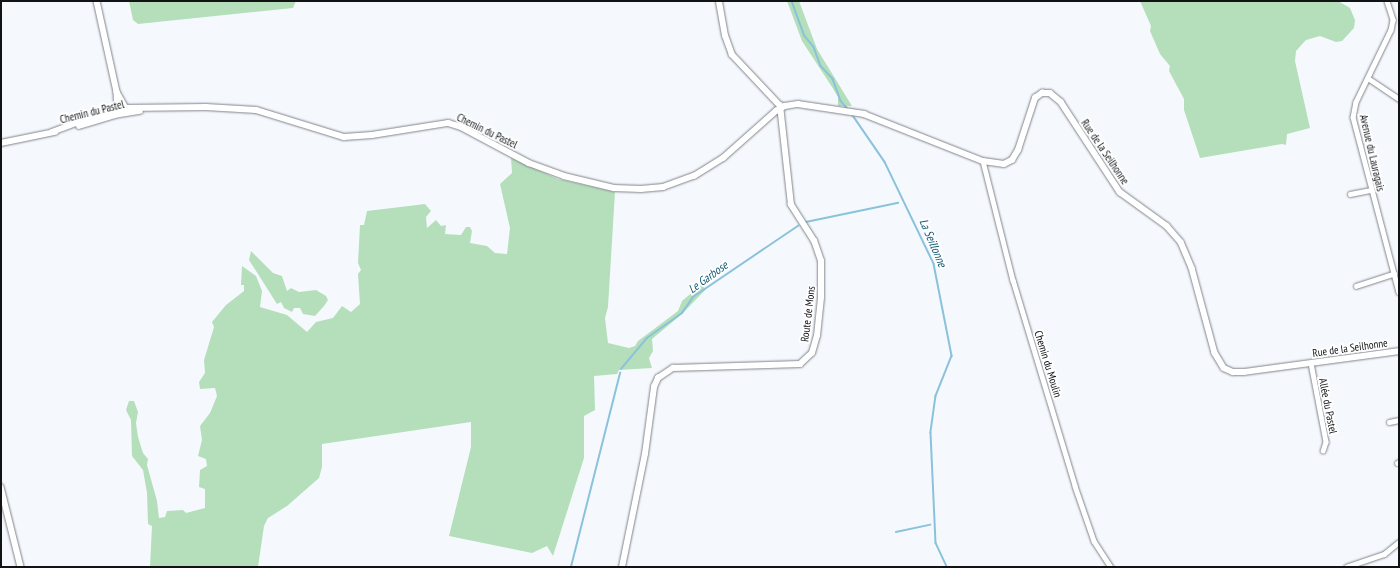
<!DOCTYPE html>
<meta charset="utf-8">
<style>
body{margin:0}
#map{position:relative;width:1400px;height:568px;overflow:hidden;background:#f5f9fe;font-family:"PT Sans Narrow",sans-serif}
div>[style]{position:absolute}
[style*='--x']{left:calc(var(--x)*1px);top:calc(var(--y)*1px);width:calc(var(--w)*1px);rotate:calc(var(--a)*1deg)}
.green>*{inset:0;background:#b5dfbb}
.stream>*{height:1.5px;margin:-0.75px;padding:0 0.75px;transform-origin:0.75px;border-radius:0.75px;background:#8bc2db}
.roads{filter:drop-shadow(0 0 1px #80848a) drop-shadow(0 0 1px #80848a)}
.minor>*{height:4.5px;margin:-2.25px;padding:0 2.25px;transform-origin:2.25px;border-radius:2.25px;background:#fff}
.tertiary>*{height:5.5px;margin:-2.75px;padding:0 2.75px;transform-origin:2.75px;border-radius:2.75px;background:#fff}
span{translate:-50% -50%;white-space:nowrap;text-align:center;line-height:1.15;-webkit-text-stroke:3.5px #fff;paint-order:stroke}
.street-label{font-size:11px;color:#111315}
.water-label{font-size:12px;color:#145b74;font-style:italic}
.frame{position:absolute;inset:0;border:2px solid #111315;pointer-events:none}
</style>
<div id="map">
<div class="green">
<i style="clip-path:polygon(129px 1px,296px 1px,293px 8px,138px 24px,133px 20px)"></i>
<i style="clip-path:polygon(787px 1px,799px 1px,817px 49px,852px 106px,838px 106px,838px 97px,832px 87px,802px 41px)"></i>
<i style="clip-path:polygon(1140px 1px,1338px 1px,1350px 8px,1355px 20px,1354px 28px,1342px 41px,1336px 42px,1320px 36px,1306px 40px,1296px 51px,1295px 61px,1310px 128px,1287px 134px,1286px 145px,1282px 144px,1200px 158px,1184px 110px,1184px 99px,1169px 71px,1170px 66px,1160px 54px,1150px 31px,1151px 26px)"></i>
<i style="clip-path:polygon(511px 158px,558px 179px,615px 192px,608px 307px,605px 318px,608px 343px,629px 348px,635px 346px,638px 341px,678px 311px,682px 301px,701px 285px,706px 289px,682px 314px,652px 339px,653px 351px,649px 358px,652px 368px,619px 370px,617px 374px,594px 376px,595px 410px,584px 416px,584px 458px,553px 556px,547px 546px,532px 553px,449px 536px,471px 447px,471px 422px,322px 444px,322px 467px,319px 478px,287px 506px,268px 518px,264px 526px,258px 567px,150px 567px,152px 526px,148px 524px,147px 493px,143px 470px,132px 456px,131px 420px,126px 410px,129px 401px,134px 401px,138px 412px,136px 423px,138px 437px,143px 453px,148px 459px,147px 465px,157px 501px,159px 518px,165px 517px,167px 511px,183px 510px,186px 513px,205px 508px,205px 489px,199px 487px,200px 470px,207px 466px,206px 459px,198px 456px,202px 440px,200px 426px,210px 413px,217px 396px,215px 388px,200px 389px,199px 382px,205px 373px,204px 360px,214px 327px,212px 322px,226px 305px,244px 291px,244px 285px,241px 285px,242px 266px,256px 276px,262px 291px,260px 307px,287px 315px,307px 332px,316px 322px,333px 318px,342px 306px,351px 312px,360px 304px,358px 274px,361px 270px,358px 263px,360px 225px,364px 225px,367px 211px,425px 204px,431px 211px,426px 217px,427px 228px,436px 220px,441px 226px,446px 225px,445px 234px,461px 235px,466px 227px,470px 227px,472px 231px,470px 243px,487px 246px,495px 253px,507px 254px,510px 228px,500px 184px,512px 173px)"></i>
<i style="clip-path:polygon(251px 251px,273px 273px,282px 276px,287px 291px,291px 288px,299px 292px,316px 290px,326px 296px,328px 300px,324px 306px,315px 316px,303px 314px,300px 308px,294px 308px,292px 312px,284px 308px,281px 302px,277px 304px,249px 260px)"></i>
</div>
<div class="stream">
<i style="--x:792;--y:1;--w:37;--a:70"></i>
<i style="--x:805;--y:36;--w:14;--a:51"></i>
<i style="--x:814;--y:47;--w:20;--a:70"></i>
<i style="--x:821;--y:66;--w:18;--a:47"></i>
<i style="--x:833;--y:79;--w:23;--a:70"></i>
<i style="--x:841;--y:101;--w:11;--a:49"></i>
<i style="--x:852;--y:114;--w:58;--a:55.5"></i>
<i style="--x:885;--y:162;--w:113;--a:64.3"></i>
<i style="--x:934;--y:264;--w:94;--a:78.9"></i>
<i style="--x:952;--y:356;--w:43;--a:111.8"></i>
<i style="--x:936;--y:396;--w:37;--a:98"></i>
<i style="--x:931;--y:433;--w:110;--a:87.4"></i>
<i style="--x:936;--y:543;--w:26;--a:65"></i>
<i style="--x:806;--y:222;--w:94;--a:-11.7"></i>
<i style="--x:621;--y:369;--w:40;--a:-50"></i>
<i style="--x:647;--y:338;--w:43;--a:-35.5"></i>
<i style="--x:682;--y:313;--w:19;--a:-55"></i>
<i style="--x:693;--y:297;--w:127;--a:-34.1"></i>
<i style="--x:896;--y:532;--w:35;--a:-12"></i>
<i style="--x:571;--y:567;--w:200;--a:-75.8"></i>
</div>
<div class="roads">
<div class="minor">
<i style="--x:1387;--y:1;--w:20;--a:72"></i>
<i style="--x:1393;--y:20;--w:10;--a:101"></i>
<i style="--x:1391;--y:30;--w:80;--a:115.9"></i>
<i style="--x:1356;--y:102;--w:15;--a:101"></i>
<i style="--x:1353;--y:117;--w:181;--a:75.3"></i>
<i style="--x:1368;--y:78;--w:37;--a:34"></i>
<i style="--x:983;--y:161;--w:123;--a:75.9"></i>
<i style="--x:1013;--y:280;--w:215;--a:73.2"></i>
<i style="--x:1075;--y:486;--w:58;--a:70.9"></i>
<i style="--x:1094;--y:541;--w:31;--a:57"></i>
<i style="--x:1350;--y:194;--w:21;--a:-11"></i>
<i style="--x:1356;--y:286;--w:40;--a:-18"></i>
<i style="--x:1311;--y:363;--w:80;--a:79.2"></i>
<i style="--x:1326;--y:442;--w:9;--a:108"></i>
<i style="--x:1389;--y:422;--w:10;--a:-11"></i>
<i style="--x:1397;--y:463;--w:2;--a:-27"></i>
<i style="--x:1346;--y:567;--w:40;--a:-18.9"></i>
<i style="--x:1384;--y:554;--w:19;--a:-39"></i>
</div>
<div class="tertiary">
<i style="--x:97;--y:1;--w:93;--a:77.6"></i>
<i style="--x:117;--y:92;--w:20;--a:87"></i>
<i style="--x:117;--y:92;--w:21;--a:61"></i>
<i style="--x:79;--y:126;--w:37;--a:-17"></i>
<i style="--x:114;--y:115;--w:26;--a:-9"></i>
<i style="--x:52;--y:132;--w:46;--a:-20.4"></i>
<i style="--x:95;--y:116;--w:33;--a:-14"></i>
<i style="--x:127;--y:108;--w:79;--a:-0.7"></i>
<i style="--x:206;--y:107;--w:50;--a:3.4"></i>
<i style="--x:256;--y:110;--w:92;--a:17.1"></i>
<i style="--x:344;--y:137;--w:28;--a:-4"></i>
<i style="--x:372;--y:135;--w:77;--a:-9"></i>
<i style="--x:448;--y:123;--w:14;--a:17"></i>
<i style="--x:461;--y:127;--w:77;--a:27.9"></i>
<i style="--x:529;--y:163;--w:37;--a:20"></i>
<i style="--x:564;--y:176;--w:51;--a:13.5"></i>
<i style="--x:614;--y:188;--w:27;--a:2"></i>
<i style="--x:641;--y:189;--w:22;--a:-5"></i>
<i style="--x:663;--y:187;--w:33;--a:-20"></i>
<i style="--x:694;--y:176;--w:34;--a:-32"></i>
<i style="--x:723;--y:158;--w:71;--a:-41.6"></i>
<i style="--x:776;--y:111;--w:10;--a:-29"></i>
<i style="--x:785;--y:106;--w:13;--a:-9"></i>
<i style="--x:798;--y:104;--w:67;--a:8.6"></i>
<i style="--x:864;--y:114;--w:128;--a:21.6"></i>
<i style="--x:983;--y:161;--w:21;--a:8"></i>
<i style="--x:1004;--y:164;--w:9;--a:-27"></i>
<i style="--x:1012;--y:160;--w:12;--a:-59"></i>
<i style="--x:1018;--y:150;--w:55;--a:-71.9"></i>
<i style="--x:1035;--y:98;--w:9;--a:-36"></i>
<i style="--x:1042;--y:93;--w:8;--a:0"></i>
<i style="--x:1050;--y:93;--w:14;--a:39"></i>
<i style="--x:1061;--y:102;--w:108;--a:56.8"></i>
<i style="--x:1120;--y:192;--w:58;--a:35.9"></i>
<i style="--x:1167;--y:226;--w:21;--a:49"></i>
<i style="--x:1181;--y:242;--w:28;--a:67"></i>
<i style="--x:1192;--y:268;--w:88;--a:74.9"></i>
<i style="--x:1215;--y:353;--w:17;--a:59"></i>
<i style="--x:1224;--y:368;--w:10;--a:24"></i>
<i style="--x:1233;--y:372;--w:11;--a:0"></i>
<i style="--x:1244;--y:372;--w:156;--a:-7.7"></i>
<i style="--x:1;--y:143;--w:55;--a:-11.5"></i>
<i style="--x:1;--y:487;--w:82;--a:76"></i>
<i style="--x:622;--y:567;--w:115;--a:-78.5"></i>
<i style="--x:645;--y:454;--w:68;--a:-82.3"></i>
<i style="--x:654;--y:387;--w:10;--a:-66"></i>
<i style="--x:658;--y:378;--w:18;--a:-34"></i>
<i style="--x:673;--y:368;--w:127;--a:-1.8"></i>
<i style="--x:800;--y:364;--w:16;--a:-43"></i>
<i style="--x:812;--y:353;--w:18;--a:-74"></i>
<i style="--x:817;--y:336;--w:39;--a:-84"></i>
<i style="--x:821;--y:297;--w:36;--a:-90"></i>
<i style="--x:821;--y:261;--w:21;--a:-109"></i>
<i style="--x:814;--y:241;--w:43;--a:-122.6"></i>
<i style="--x:791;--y:205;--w:100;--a:-96.3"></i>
<i style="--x:780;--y:106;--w:70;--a:-133.3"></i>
<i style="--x:732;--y:55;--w:20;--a:-110"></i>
<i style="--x:725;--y:36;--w:36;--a:-100"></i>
</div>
</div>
<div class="street-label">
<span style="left:92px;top:112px;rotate:-14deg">Chemin du Pastel</span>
<span style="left:487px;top:131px;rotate:26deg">Chemin du Pastel</span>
<span style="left:1105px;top:152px;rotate:56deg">Rue de la Seilhonne</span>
<span style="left:1372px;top:153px;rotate:77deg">Avenue du Lauragais</span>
<span style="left:808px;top:314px;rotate:-83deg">Route de Mons</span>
<span style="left:1350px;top:348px;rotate:-8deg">Rue de la Seilhonne</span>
<span style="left:1048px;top:364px;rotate:73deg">Chemin du Moulin</span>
<span style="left:1328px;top:406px;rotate:79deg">Allée du Pastel</span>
</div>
<div class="water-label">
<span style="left:933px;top:243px;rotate:67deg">La Seillonne</span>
<span style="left:708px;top:277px;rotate:-36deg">Le Garbose</span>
</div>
<div class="frame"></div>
</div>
